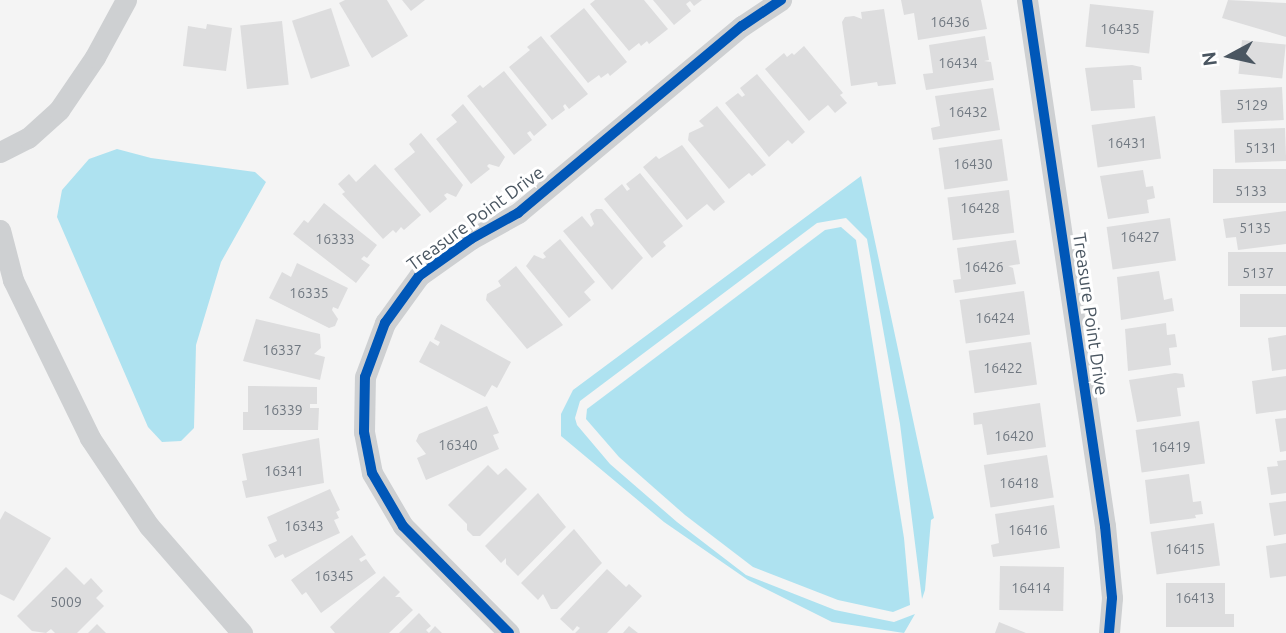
<!DOCTYPE html>
<style>
body{margin:0}
#map{position:relative;width:1286px;height:633px;overflow:hidden;background:#f4f4f4;font-family:Ubuntu,sans-serif}
div>[style]{position:absolute}
[style*='--x']{left:calc(var(--x)*1px);top:calc(var(--y)*1px);width:calc(var(--w)*1px);rotate:calc(var(--a)*1deg)}
.water>*{inset:0;background:#aee2f0}
.building>*{inset:0;background:#ddddde;transform-origin:0 0}
.minor>*{height:21px;margin:-10.5px;padding:0 10.5px;transform-origin:10.5px;border-radius:10.5px;background:#ced0d2}
.cycleway>*{height:10px;margin:-5px;padding:0 5px;transform-origin:5px;border-radius:5px;background:#0057b8}
span{translate:-50% -50%;white-space:nowrap;text-align:center;line-height:1.15;-webkit-text-stroke:6px #fff;paint-order:stroke}
.number-label{font-size:14px;color:#707881}
.number-label span{-webkit-text-stroke-width:0}
.street-label{font-size:18px;color:#4a5661}
.north{position:absolute;left:1195px;top:21px;width:70px;height:70px;-webkit-text-stroke:5px #fff;paint-order:stroke;rotate:262deg;font-size:19px;font-weight:700;line-height:28px;text-align:center;color:#4a5661}
.north::after{content:'';display:block;margin:auto;width:24px;height:32px;background:#4a5661;clip-path:polygon(50% 0,100% 100%,50% 72%,0 100%)}
</style>
<div id="map">
<div class="water">
<i style="clip-path:polygon(117px 149px,151px 158px,255px 172px,266px 182px,221px 262px,196px 345px,194px 428px,181px 441px,162px 442px,148px 427px,57px 217px,62px 190px,89px 159px)"></i>
<i style="clip-path:polygon(861px 176px,934px 518px,931px 520px,925px 590px,922px 599px,900px 424px,867px 239px,846px 218px,817px 223px,580px 401px,575px 418px,577px 425px,610px 464px,677px 522px,746px 575px,835px 610px,894px 622px,915px 614px,904px 633px,832px 622px,748px 580px,664px 522px,561px 436px,561px 414px,573px 390px)"></i>
<i style="clip-path:polygon(841px 227px,856px 240px,904px 538px,910px 605px,893px 612px,838px 600px,753px 567px,685px 515px,619px 457px,586px 419px,587px 409px,825px 230px)"></i>
</div>
<div class="building">
<i style="clip-path:polygon(345px 0,387px 0,408px 36px,372px 58px,339px 3px)"></i>
<i style="clip-path:polygon(402px 0,425px 0,411px 11px)"></i>
<i style="clip-path:polygon(595px 0,644px 0,668px 29px,649px 44px,647px 41px,641px 46px,639px 43px,629px 51px,590px 4px)"></i>
<i style="clip-path:polygon(653px 0,702px 0,694px 6px,690px 1px,686px 4px,691px 11px,674px 25px)"></i>
<i style="clip-path:polygon(901px 0,981px 0,987px 29px,918px 40px,914px 13px,904px 15px)"></i>
<i style="clip-path:polygon(1228px 0,1286px 3px,1286px 37px,1222px 18px)"></i>
<i style="left:1090px;top:4px;width:64px;height:43px;rotate:6deg"></i>
<i style="left:331px;top:8px;width:61px;height:41px;rotate:72deg"></i>
<i style="clip-path:polygon(584px 8px,627px 62px,610px 76px,608px 73px,601px 78px,599px 75px,588px 83px,550px 36px)"></i>
<i style="clip-path:polygon(884px 9px,896px 84px,878px 86px,877px 82px,851px 86px,842px 22px,845px 17px,854px 16px,862px 19px,861px 12px)"></i>
<i style="left:282px;top:21px;width:64px;height:42px;rotate:84deg"></i>
<i style="clip-path:polygon(207px 24px,232px 28px,226px 71px,183px 66px,188px 26px,206px 29px)"></i>
<i style="clip-path:polygon(541px 36px,588px 94px,569px 109px,565px 104px,563px 106px,565px 110px,552px 120px,509px 67px,530px 50px,527px 47px)"></i>
<i style="clip-path:polygon(985px 36px,989px 60px,984px 61px,991px 62px,994px 80px,926px 90px,923px 74px,933px 73px,929px 45px)"></i>
<i style="left:1242px;top:40px;width:44px;height:34px;rotate:6deg"></i>
<i style="clip-path:polygon(804px 46px,843px 93px,840px 95px,847px 103px,835px 113px,828px 105px,809px 121px,765px 69px,784px 53px,787px 57px,792px 53px,794px 55px)"></i>
<i style="clip-path:polygon(1132px 65px,1141px 67px,1142px 80px,1133px 80px,1135px 108px,1091px 111px,1085px 68px)"></i>
<i style="clip-path:polygon(504px 71px,547px 125px,534px 136px,530px 131px,527px 133px,532px 140px,514px 155px,467px 96px,480px 85px,483px 88px)"></i>
<i style="clip-path:polygon(757px 74px,805px 132px,792px 144px,788px 140px,769px 157px,725px 103px,738px 93px,742px 97px,745px 95px,740px 88px)"></i>
<i style="left:1282px;top:87px;width:33px;height:62px;rotate:87deg"></i>
<i style="clip-path:polygon(993px 88px,1000px 130px,933px 140px,931px 128px,940px 126px,935px 96px)"></i>
<i style="clip-path:polygon(463px 104px,505px 157px,499px 167px,489px 164px,487px 166px,490px 169px,471px 184px,436px 139px,457px 122px,451px 115px)"></i>
<i style="clip-path:polygon(717px 106px,766px 165px,752px 176px,749px 173px,729px 189px,688px 140px,689px 133px,704px 126px,699px 121px)"></i>
<i style="left:1155px;top:116px;width:43px;height:64px;rotate:82deg"></i>
<i style="left:1285px;top:128px;width:33px;height:51px;rotate:88deg"></i>
<i style="clip-path:polygon(421px 133px,463px 185px,456px 197px,447px 193px,444px 195px,447px 199px,430px 213px,394px 169px,415px 152px,409px 144px)"></i>
<i style="left:1002px;top:139px;width:42px;height:64px;rotate:82deg"></i>
<i style="clip-path:polygon(682px 145px,725px 202px,714px 211px,707px 204px,687px 220px,643px 167px,656px 156px,659px 159px)"></i>
<i style="clip-path:polygon(375px 164px,421px 215px,404px 230px,401px 227px,396px 233px,393px 230px,383px 239px,342px 194px,345px 192px,338px 184px,349px 174px,356px 182px)"></i>
<i style="left:1286px;top:169px;width:34px;height:73px;rotate:90deg"></i>
<i style="clip-path:polygon(1143px 170px,1146px 187px,1153px 186px,1155px 198px,1147px 200px,1149px 213px,1108px 219px,1100px 176px)"></i>
<i style="clip-path:polygon(640px 173px,683px 226px,663px 242px,666px 246px,652px 258px,604px 199px,622px 184px,627px 191px,630px 189px,626px 184px)"></i>
<i style="left:1009px;top:190px;width:43px;height:62px;rotate:83deg"></i>
<i style="clip-path:polygon(324px 203px,377px 245px,367px 258px,364px 256px,361px 259px,370px 265px,356px 283px,293px 234px,304px 220px,308px 223px)"></i>
<i style="clip-path:polygon(596px 209px,602px 209px,643px 258px,612px 290px,563px 231px,582px 216px,591px 227px,594px 224px,590px 214px)"></i>
<i style="clip-path:polygon(1286px 211px,1286px 244px,1238px 250px,1236px 237px,1226px 238px,1223px 219px)"></i>
<i style="left:1170px;top:218px;width:43px;height:64px;rotate:82deg"></i>
<i style="clip-path:polygon(560px 239px,595px 282px,584px 292px,591px 300px,569px 318px,526px 266px,534px 255px,543px 259px,546px 257px,543px 253px)"></i>
<i style="clip-path:polygon(1016px 240px,1020px 264px,1008px 266px,1013px 268px,1016px 284px,955px 293px,953px 280px,961px 279px,957px 248px)"></i>
<i style="left:1286px;top:252px;width:34px;height:58px;rotate:90deg"></i>
<i style="clip-path:polygon(297px 263px,348px 288px,338px 309px,333px 307px,332px 310px,338px 319px,335px 326px,329px 328px,269px 298px,282px 272px,291px 277px)"></i>
<i style="clip-path:polygon(516px 266px,563px 325px,527px 349px,486px 300px,487px 294px,501px 286px,498px 281px)"></i>
<i style="clip-path:polygon(1159px 271px,1164px 300px,1172px 298px,1174px 311px,1121px 320px,1117px 277px)"></i>
<i style="left:1024px;top:291px;width:44px;height:65px;rotate:82deg"></i>
<i style="left:1286px;top:294px;width:33px;height:46px;rotate:90deg"></i>
<i style="clip-path:polygon(256px 319px,320px 334px,321px 348px,314px 354px,325px 357px,320px 380px,243px 361px)"></i>
<i style="clip-path:polygon(1166px 323px,1167px 335px,1175px 334px,1177px 347px,1169px 348px,1171px 365px,1128px 371px,1125px 329px)"></i>
<i style="clip-path:polygon(441px 324px,511px 362px,497px 388px,492px 385px,485px 397px,419px 362px,430px 341px,438px 346px,440px 342px,434px 339px)"></i>
<i style="clip-path:polygon(1286px 335px,1286px 369px,1272px 371px,1268px 338px)"></i>
<i style="left:1031px;top:342px;width:43px;height:63px;rotate:82deg"></i>
<i style="clip-path:polygon(1175px 373px,1183px 374px,1185px 387px,1177px 388px,1181px 416px,1137px 422px,1129px 380px)"></i>
<i style="clip-path:polygon(1286px 376px,1286px 410px,1256px 414px,1252px 381px)"></i>
<i style="clip-path:polygon(248px 386px,317px 387px,317px 404px,310px 404px,310px 408px,319px 408px,318px 430px,243px 430px,243px 412px,248px 412px)"></i>
<i style="clip-path:polygon(1040px 403px,1046px 447px,987px 455px,982px 424px,974px 425px,973px 413px)"></i>
<i style="clip-path:polygon(487px 406px,499px 433px,493px 435px,499px 449px,426px 480px,417px 458px,426px 454px,416px 441px,419px 434px)"></i>
<i style="clip-path:polygon(1286px 418px,1286px 451px,1280px 452px,1275px 419px)"></i>
<i style="left:1199px;top:421px;width:43px;height:64px;rotate:82deg"></i>
<i style="clip-path:polygon(319px 438px,324px 483px,246px 498px,242px 481px,247px 480px,242px 454px)"></i>
<i style="left:1047px;top:455px;width:43px;height:64px;rotate:81deg"></i>
<i style="clip-path:polygon(1286px 460px,1286px 493px,1271px 495px,1267px 467px,1278px 466px,1277px 461px)"></i>
<i style="clip-path:polygon(488px 465px,498px 475px,506px 468px,527px 489px,480px 536px,473px 536px,467px 530px,467px 524px,448px 505px)"></i>
<i style="clip-path:polygon(1189px 474px,1193px 502px,1201px 501px,1203px 514px,1195px 515px,1196px 518px,1150px 524px,1145px 480px)"></i>
<i style="clip-path:polygon(330px 489px,340px 510px,336px 512px,339px 518px,334px 520px,340px 533px,285px 558px,283px 554px,275px 558px,268px 545px,277px 541px,267px 517px)"></i>
<i style="clip-path:polygon(538px 493px,566px 527px,518px 576px,506px 564px,506px 558px,501px 563px,485px 546px)"></i>
<i style="clip-path:polygon(1286px 501px,1286px 534px,1274px 536px,1269px 503px)"></i>
<i style="clip-path:polygon(1054px 505px,1060px 548px,993px 557px,991px 545px,999px 543px,995px 514px)"></i>
<i style="clip-path:polygon(5px 511px,51px 538px,14px 601px,0 594px,0 520px)"></i>
<i style="left:1214px;top:523px;width:43px;height:64px;rotate:82deg"></i>
<i style="clip-path:polygon(574px 529px,602px 563px,557px 609px,551px 609px,543px 594px,538px 600px,521px 583px)"></i>
<i style="clip-path:polygon(352px 535px,366px 555px,359px 559px,361px 562px,366px 559px,376px 573px,321px 613px,306px 592px,302px 595px,291px 580px)"></i>
<i style="clip-path:polygon(1286px 543px,1286px 576px,1270px 578px,1266px 546px)"></i>
<i style="left:1000px;top:566px;width:64px;height:44px;rotate:1deg"></i>
<i style="clip-path:polygon(66px 567px,84px 585px,91px 578px,103px 591px,96px 598px,104px 606px,77px 633px,55px 633px,51px 629px,46px 633px,32px 631px,17px 616px)"></i>
<i style="clip-path:polygon(607px 569px,626px 587px,629px 584px,642px 596px,607px 633px,575px 633px,580px 628px,577px 626px,573px 631px,560px 619px)"></i>
<i style="clip-path:polygon(384px 576px,400px 592px,395px 597px,400px 597px,413px 610px,389px 633px,335px 633px,330px 627px)"></i>
<i style="clip-path:polygon(1166px 583px,1225px 583px,1225px 614px,1234px 614px,1234px 627px,1166px 627px)"></i>
<i style="clip-path:polygon(419px 613px,431px 626px,426px 630px,429px 633px,435px 626px,442px 633px,399px 633px)"></i>
<i style="clip-path:polygon(999px 622px,1026px 633px,995px 633px)"></i>
<i style="clip-path:polygon(97px 624px,106px 633px,88px 633px)"></i>
<i style="clip-path:polygon(629px 626px,638px 633px,623px 633px)"></i>
</div>
<div class="minor">
<i style="--x:1027;--y:0;--w:532;--a:81.57"></i>
<i style="--x:1105;--y:526;--w:72;--a:84.4"></i>
<i style="--x:1112;--y:598;--w:35;--a:95"></i>
<i style="--x:0;--y:152;--w:31;--a:-27"></i>
<i style="--x:28;--y:138;--w:42;--a:-42.1"></i>
<i style="--x:59;--y:110;--w:64;--a:-55.8"></i>
<i style="--x:95;--y:57;--w:65;--a:-61.5"></i>
<i style="--x:0;--y:230;--w:52;--a:75.4"></i>
<i style="--x:13;--y:280;--w:176;--a:64"></i>
<i style="--x:90;--y:438;--w:106;--a:56.2"></i>
<i style="--x:149;--y:526;--w:142;--a:49"></i>
<i style="--x:509;--y:633;--w:151;--a:-134.7"></i>
<i style="--x:403;--y:526;--w:61;--a:-120.3"></i>
<i style="--x:372;--y:473;--w:42;--a:-101"></i>
<i style="--x:364;--y:432;--w:55;--a:-89"></i>
<i style="--x:365;--y:377;--w:58;--a:-69.7"></i>
<i style="--x:385;--y:323;--w:58;--a:-54.1"></i>
<i style="--x:419;--y:276;--w:64;--a:-35.4"></i>
<i style="--x:471;--y:239;--w:54;--a:-29"></i>
<i style="--x:518;--y:213;--w:292;--a:-39.9"></i>
<i style="--x:742;--y:26;--w:47;--a:-33.7"></i>
</div>
<div class="cycleway">
<i style="--x:1027;--y:0;--w:532;--a:81.57"></i>
<i style="--x:1105;--y:526;--w:72;--a:84.4"></i>
<i style="--x:1112;--y:598;--w:35;--a:95"></i>
<i style="--x:509;--y:633;--w:151;--a:-134.7"></i>
<i style="--x:403;--y:526;--w:61;--a:-120.3"></i>
<i style="--x:372;--y:473;--w:42;--a:-101"></i>
<i style="--x:364;--y:432;--w:55;--a:-89"></i>
<i style="--x:365;--y:377;--w:58;--a:-69.7"></i>
<i style="--x:385;--y:323;--w:58;--a:-54.1"></i>
<i style="--x:419;--y:276;--w:64;--a:-35.4"></i>
<i style="--x:471;--y:239;--w:54;--a:-29"></i>
<i style="--x:518;--y:213;--w:292;--a:-39.9"></i>
<i style="--x:742;--y:26;--w:47;--a:-33.7"></i>
</div>
<div class="number-label">
<span style="left:950px;top:22px">16436</span>
<span style="left:1120px;top:29px">16435</span>
<span style="left:958px;top:63px">16434</span>
<span style="left:1252px;top:105px">5129</span>
<span style="left:968px;top:112px">16432</span>
<span style="left:1127px;top:143px">16431</span>
<span style="left:1261px;top:148px">5131</span>
<span style="left:973px;top:164px">16430</span>
<span style="left:1251px;top:191px">5133</span>
<span style="left:980px;top:208px">16428</span>
<span style="left:1255px;top:228px">5135</span>
<span style="left:1140px;top:237px">16427</span>
<span style="left:335px;top:239px">16333</span>
<span style="left:984px;top:267px">16426</span>
<span style="left:1258px;top:273px">5137</span>
<span style="left:309px;top:293px">16335</span>
<span style="left:995px;top:318px">16424</span>
<span style="left:282px;top:350px">16337</span>
<span style="left:1003px;top:368px">16422</span>
<span style="left:283px;top:410px">16339</span>
<span style="left:1014px;top:436px">16420</span>
<span style="left:458px;top:445px">16340</span>
<span style="left:1171px;top:447px">16419</span>
<span style="left:284px;top:471px">16341</span>
<span style="left:1019px;top:483px">16418</span>
<span style="left:304px;top:526px">16343</span>
<span style="left:1028px;top:530px">16416</span>
<span style="left:1185px;top:549px">16415</span>
<span style="left:334px;top:576px">16345</span>
<span style="left:1031px;top:588px">16414</span>
<span style="left:1195px;top:598px">16413</span>
<span style="left:66px;top:602px">5009</span>
</div>
<div class="street-label">
<span style="left:475px;top:218px;rotate:-36deg">Treasure Point Drive</span>
<span style="left:1091px;top:314px;rotate:82deg">Treasure Point Drive</span>
</div>
<div class="north">N</div>
</div>
